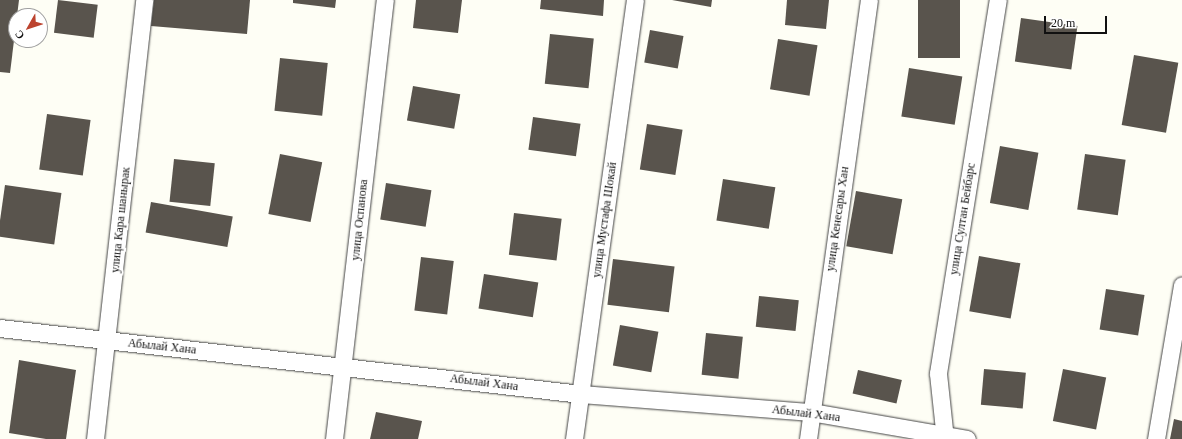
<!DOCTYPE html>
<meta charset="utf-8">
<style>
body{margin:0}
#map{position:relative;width:1182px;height:439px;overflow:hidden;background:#fefef5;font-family:"Times New Roman",serif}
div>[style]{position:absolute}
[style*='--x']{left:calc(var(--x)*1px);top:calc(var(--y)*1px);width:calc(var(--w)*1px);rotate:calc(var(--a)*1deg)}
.building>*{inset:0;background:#59544d;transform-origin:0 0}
.roads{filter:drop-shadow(0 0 1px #444) drop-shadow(0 0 1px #444)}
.minor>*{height:17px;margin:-8.5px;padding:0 8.5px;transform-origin:8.5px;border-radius:8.5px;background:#fff}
span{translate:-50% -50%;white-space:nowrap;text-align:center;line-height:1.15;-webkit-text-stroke:4px #fff;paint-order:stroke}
.street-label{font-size:12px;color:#111}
.north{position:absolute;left:8px;top:8px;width:40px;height:40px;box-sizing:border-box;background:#fff;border:1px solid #a0a0a0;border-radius:50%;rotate:231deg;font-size:11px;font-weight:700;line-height:16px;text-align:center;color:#111}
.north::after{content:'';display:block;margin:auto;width:14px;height:18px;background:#bc432e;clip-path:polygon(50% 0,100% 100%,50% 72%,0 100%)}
.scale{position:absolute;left:1044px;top:16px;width:63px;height:18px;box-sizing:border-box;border:2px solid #111;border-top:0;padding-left:5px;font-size:12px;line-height:14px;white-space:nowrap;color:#111;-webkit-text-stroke:3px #fff;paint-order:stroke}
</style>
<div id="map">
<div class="building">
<i style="clip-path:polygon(0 0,19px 0,10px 73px,0 72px)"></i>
<i style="left:58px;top:0;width:40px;height:33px;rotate:7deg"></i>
<i style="clip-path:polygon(154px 0,250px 0,247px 34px,151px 26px)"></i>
<i style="clip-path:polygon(293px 0,336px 0,335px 8px,293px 3px)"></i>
<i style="clip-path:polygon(416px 0,462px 0,458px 33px,413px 28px)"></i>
<i style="clip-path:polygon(541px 0,604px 0,603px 16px,540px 9px)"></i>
<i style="clip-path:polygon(672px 0,712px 0,711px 7px)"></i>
<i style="clip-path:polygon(787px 0,829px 0,826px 29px,785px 25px)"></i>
<i style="left:918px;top:0;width:42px;height:58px"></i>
<i style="left:1021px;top:18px;width:57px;height:44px;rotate:8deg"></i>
<i style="left:650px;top:30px;width:34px;height:33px;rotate:10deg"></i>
<i style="left:550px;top:34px;width:44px;height:50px;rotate:6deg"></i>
<i style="left:778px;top:39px;width:40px;height:51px;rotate:9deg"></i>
<i style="left:1134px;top:55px;width:45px;height:71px;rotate:10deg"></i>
<i style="left:280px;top:58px;width:48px;height:53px;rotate:6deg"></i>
<i style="left:909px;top:68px;width:54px;height:49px;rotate:9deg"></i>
<i style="left:413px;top:86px;width:48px;height:35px;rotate:10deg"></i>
<i style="left:47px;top:114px;width:44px;height:56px;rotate:8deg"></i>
<i style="left:533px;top:117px;width:48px;height:33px;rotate:8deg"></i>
<i style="left:647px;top:124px;width:36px;height:46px;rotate:9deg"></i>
<i style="left:1000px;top:146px;width:39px;height:58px;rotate:10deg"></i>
<i style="left:280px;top:154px;width:43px;height:61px;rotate:11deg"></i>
<i style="left:1085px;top:154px;width:41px;height:56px;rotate:8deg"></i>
<i style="left:174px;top:159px;width:41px;height:43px;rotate:6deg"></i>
<i style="left:723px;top:179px;width:53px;height:42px;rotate:9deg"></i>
<i style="left:386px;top:183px;width:46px;height:37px;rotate:9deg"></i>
<i style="left:5px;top:185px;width:57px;height:52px;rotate:8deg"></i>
<i style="left:856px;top:191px;width:47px;height:56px;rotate:10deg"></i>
<i style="left:151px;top:202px;width:83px;height:31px;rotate:10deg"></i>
<i style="left:514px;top:213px;width:48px;height:42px;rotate:7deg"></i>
<i style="left:979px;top:256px;width:42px;height:56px;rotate:10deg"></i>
<i style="left:421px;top:257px;width:33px;height:54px;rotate:7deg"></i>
<i style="left:613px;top:259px;width:62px;height:46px;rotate:7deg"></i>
<i style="left:484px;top:274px;width:55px;height:35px;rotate:9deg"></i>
<i style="left:1106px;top:289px;width:39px;height:41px;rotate:9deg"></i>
<i style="left:759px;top:296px;width:40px;height:31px;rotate:6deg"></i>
<i style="left:620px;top:325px;width:39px;height:41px;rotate:10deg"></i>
<i style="left:706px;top:333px;width:37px;height:42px;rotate:6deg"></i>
<i style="clip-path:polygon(19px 360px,76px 370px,66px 439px,46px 439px,9px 433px)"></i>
<i style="left:984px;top:369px;width:42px;height:36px;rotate:5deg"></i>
<i style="left:1063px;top:369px;width:44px;height:53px;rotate:11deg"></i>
<i style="left:858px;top:370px;width:45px;height:24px;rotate:13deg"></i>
<i style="clip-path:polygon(376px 412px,422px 421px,418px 439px,370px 439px)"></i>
<i style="clip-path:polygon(1174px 419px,1182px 421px,1182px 439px,1170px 439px)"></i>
</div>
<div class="roads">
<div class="minor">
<i style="--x:0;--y:328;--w:585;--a:6.48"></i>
<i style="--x:581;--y:394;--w:231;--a:4.5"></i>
<i style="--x:811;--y:412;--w:158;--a:9.8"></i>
<i style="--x:95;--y:439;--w:442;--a:-83.6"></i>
<i style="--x:334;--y:439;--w:442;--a:-83.4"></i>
<i style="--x:574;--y:439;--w:443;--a:-82.1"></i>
<i style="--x:808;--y:439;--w:443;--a:-82.1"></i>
<i style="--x:945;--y:439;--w:66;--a:-96.1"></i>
<i style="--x:938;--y:373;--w:378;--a:-80.9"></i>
<i style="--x:1156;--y:439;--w:156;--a:-80.4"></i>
</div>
</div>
<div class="street-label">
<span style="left:838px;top:219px;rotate:-82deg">улица Кенесары Хан</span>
<span style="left:963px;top:219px;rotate:-81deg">улица Султан Бейбарс</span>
<span style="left:121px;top:220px;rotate:-84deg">улица Кара шанырак</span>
<span style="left:360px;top:220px;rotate:-84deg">улица Оспанова</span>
<span style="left:605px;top:220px;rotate:-82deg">улица Мустафа Шокай</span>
<span style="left:162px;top:347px;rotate:6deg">Абылай Хана</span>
<span style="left:484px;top:383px;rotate:7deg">Абылай Хана</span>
<span style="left:806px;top:414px;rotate:7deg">Абылай Хана</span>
</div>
<div class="north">С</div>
<div class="scale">20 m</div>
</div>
